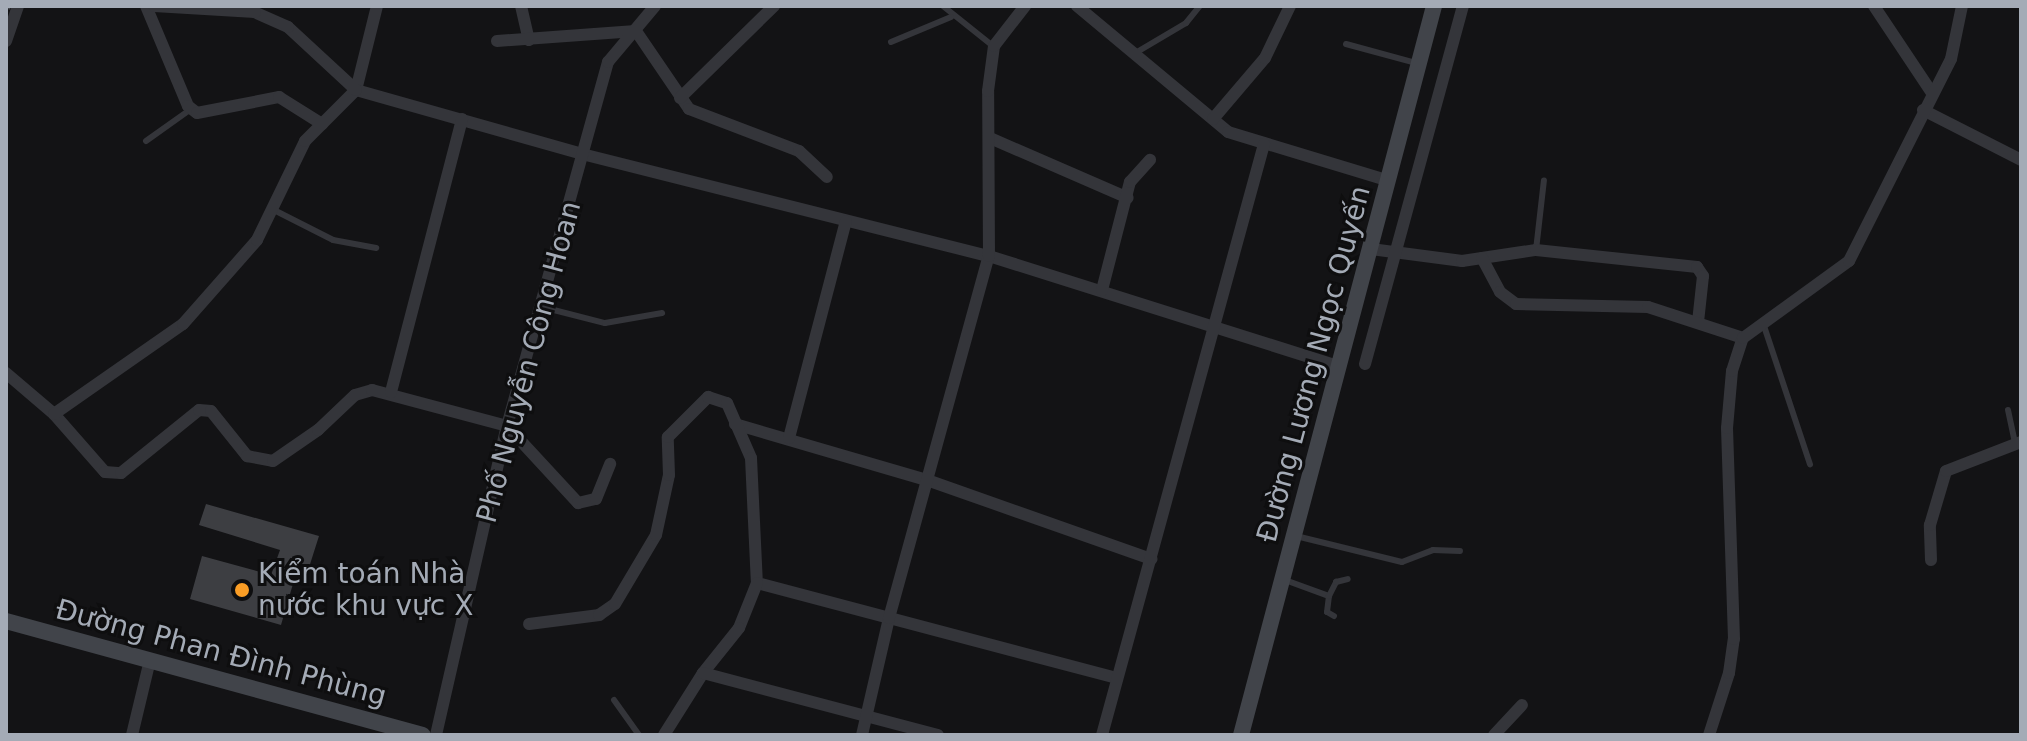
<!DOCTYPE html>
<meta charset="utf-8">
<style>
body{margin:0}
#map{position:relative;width:2027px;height:741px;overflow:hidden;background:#131315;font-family:"DejaVu Sans",sans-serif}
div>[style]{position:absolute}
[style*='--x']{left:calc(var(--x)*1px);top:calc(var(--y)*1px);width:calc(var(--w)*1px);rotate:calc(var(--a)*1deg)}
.building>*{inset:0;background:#3d3e42}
.lane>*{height:6px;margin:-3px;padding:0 3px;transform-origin:3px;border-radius:3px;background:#34353a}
.street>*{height:12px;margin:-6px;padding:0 6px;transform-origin:6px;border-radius:6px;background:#34353a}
.secondary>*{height:16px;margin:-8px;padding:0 8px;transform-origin:8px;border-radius:8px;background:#41444a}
.rail>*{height:8px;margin-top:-4px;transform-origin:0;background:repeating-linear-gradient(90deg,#0e0e0f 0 15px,#46494f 0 30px);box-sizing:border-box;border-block:2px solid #46494f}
.dots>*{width:22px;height:22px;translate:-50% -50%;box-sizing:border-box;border:4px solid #0e0e0f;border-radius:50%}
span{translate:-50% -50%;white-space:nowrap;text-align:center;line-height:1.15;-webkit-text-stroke:6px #0e0e0f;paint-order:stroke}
.street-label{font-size:28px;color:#a4abb6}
.poi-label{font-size:28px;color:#a4abb6}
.left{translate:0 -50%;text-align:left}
.frame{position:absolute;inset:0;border:8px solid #a4abb6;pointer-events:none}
</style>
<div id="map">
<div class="building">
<i style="clip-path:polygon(206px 504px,319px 536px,305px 580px,295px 577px,281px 625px,190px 599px,202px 556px,271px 575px,280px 550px,199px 525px)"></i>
</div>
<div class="lane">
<i style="--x:943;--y:6;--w:64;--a:38.7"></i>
<i style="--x:891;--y:42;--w:65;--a:-22.6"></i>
<i style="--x:1346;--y:44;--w:73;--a:15.2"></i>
<i style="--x:1137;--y:52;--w:57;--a:-30.6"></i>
<i style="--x:1186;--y:23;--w:22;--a:-51"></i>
<i style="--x:146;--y:141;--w:55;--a:-35.4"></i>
<i style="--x:272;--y:209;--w:68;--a:26.9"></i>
<i style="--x:333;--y:240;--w:44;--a:10.5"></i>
<i style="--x:1536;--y:250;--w:70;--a:-83.5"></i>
<i style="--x:542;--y:307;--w:65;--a:14.3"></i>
<i style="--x:605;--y:323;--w:58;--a:-10"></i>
<i style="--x:1763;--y:323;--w:149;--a:71.6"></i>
<i style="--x:2008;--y:410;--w:35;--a:78"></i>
<i style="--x:1296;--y:536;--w:109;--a:13.8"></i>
<i style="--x:1402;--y:562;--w:33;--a:-21"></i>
<i style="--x:1433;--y:550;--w:27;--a:2"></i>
<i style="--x:1285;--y:580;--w:47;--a:20"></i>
<i style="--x:1334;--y:616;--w:8;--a:-150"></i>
<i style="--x:1327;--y:612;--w:16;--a:-83"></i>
<i style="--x:1329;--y:596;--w:16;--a:-63"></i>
<i style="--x:1336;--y:582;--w:12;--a:-14"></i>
<i style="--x:614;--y:700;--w:43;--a:54.5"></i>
</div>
<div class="street">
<i style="--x:146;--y:6;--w:108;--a:67.2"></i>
<i style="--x:188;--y:106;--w:11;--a:38"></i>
<i style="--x:197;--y:113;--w:84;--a:-11"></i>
<i style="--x:279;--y:97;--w:51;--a:32.1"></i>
<i style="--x:377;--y:6;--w:87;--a:104"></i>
<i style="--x:356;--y:90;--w:239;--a:15.8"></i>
<i style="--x:586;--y:155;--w:415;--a:14.1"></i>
<i style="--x:989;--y:256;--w:368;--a:17.5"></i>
<i style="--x:521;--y:6;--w:35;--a:77"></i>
<i style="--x:1077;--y:6;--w:197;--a:39.8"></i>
<i style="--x:1228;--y:132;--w:168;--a:16.9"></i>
<i style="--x:1874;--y:6;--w:105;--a:56.3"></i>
<i style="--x:6;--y:41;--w:37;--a:-71"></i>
<i style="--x:497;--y:41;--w:139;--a:-4.1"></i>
<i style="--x:636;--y:31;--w:94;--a:55.8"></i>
<i style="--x:689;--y:109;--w:118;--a:20.9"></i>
<i style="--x:799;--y:151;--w:38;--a:43"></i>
<i style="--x:680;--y:98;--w:132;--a:-44.4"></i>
<i style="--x:1923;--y:110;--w:110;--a:27"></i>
<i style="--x:1213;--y:119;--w:80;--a:-49.6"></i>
<i style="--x:1265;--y:58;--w:58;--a:-64.3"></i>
<i style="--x:990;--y:138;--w:150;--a:23.5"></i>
<i style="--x:1371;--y:249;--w:92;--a:7.5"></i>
<i style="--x:1462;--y:261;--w:75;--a:-8.5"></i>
<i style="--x:1536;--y:250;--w:162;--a:6"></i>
<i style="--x:1697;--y:267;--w:11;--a:56"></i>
<i style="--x:1703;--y:276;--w:46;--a:96.2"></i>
<i style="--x:1482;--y:258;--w:38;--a:62"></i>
<i style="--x:1500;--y:292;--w:20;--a:37"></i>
<i style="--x:1516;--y:304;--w:132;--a:1.3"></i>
<i style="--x:1648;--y:307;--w:100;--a:18.1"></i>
<i style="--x:1102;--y:290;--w:112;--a:-75.5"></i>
<i style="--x:1130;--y:182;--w:30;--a:-48"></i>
<i style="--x:1365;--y:364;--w:371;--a:-74.7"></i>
<i style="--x:6;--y:373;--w:63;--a:40.5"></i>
<i style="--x:54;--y:414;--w:77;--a:48.7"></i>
<i style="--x:105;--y:472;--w:16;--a:4"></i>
<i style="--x:121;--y:473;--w:100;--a:-38.9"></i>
<i style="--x:199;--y:410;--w:12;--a:5"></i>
<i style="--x:211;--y:411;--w:58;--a:51.3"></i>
<i style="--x:247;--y:456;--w:26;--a:11"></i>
<i style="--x:273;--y:461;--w:55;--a:-34.6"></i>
<i style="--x:318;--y:430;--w:51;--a:-43.4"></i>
<i style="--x:355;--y:395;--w:18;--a:-16"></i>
<i style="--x:372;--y:390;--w:140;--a:14.9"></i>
<i style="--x:507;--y:426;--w:105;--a:47.3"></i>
<i style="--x:578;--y:503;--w:18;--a:-13"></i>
<i style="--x:596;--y:499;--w:38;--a:-68"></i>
<i style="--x:391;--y:392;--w:282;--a:-75.4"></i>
<i style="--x:54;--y:414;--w:157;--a:-34.9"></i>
<i style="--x:183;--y:324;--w:112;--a:-48.6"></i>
<i style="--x:257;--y:240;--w:110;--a:-64.1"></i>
<i style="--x:305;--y:141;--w:72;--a:-45"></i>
<i style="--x:356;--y:90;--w:93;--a:-137.2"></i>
<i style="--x:288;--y:27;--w:36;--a:-156"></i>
<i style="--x:255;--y:12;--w:101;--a:-176.6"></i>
<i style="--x:735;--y:424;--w:200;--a:16.3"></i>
<i style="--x:927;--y:480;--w:238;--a:19.4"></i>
<i style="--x:789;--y:438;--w:224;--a:-75.3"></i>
<i style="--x:1931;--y:560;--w:35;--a:-92"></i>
<i style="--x:1930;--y:525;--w:56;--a:-73.5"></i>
<i style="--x:1946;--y:471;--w:80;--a:-21.1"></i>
<i style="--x:757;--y:583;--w:372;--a:14.8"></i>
<i style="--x:529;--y:624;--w:71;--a:-7.3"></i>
<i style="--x:599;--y:615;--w:19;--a:-35"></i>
<i style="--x:615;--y:604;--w:80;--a:-59.3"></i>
<i style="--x:656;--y:535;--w:61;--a:-77.8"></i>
<i style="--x:669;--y:475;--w:38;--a:-92"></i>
<i style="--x:668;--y:437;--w:57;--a:-45"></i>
<i style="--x:708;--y:397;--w:20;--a:18"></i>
<i style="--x:727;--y:403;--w:60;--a:66.4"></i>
<i style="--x:751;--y:458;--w:125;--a:87.3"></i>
<i style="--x:757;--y:583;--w:48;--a:111.8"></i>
<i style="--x:739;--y:628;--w:58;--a:128.7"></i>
<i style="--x:703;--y:673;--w:73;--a:122.2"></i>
<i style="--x:703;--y:673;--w:243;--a:14.8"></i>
<i style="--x:132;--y:735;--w:77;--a:-76.5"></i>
<i style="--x:436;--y:735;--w:317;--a:-77.1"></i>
<i style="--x:507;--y:426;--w:378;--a:-74.5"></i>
<i style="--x:608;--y:62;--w:73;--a:-50"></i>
<i style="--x:862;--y:735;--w:120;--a:-77"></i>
<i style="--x:889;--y:618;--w:376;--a:-74.6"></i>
<i style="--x:989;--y:256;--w:165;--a:-90.3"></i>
<i style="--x:988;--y:91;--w:45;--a:-82.4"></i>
<i style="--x:994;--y:46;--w:51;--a:-52.2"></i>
<i style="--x:1102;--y:735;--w:613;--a:-74.67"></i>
<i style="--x:1494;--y:735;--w:41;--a:-47"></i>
<i style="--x:1709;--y:735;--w:65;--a:-72.1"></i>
<i style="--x:1729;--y:673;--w:34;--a:-82"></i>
<i style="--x:1734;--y:639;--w:211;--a:-91.9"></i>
<i style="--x:1727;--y:428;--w:57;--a:-85"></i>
<i style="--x:1732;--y:371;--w:35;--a:-72"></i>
<i style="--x:1743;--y:338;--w:131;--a:-36"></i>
<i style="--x:1849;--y:261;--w:226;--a:-63.2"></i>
<i style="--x:1951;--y:59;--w:54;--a:-78.3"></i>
</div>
<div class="secondary">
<i style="--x:6;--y:621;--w:432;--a:15.3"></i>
<i style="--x:1241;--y:735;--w:754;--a:-75.17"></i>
</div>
<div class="rail">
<i style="--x:6;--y:8;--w:2;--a:-63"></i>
</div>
<div class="dots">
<i style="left:242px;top:590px;background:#fa9d25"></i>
</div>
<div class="street-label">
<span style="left:529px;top:362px;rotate:-75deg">Phố Nguyễn Công Hoan</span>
<span style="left:1314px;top:364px;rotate:-75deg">Đường Lương Ngọc Quyến</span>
<span style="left:221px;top:653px;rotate:15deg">Đường Phan Đình Phùng</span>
</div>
<div class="poi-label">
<span class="left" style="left:258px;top:590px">Kiểm toán Nhà<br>nước khu vực X</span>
</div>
<div class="frame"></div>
</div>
